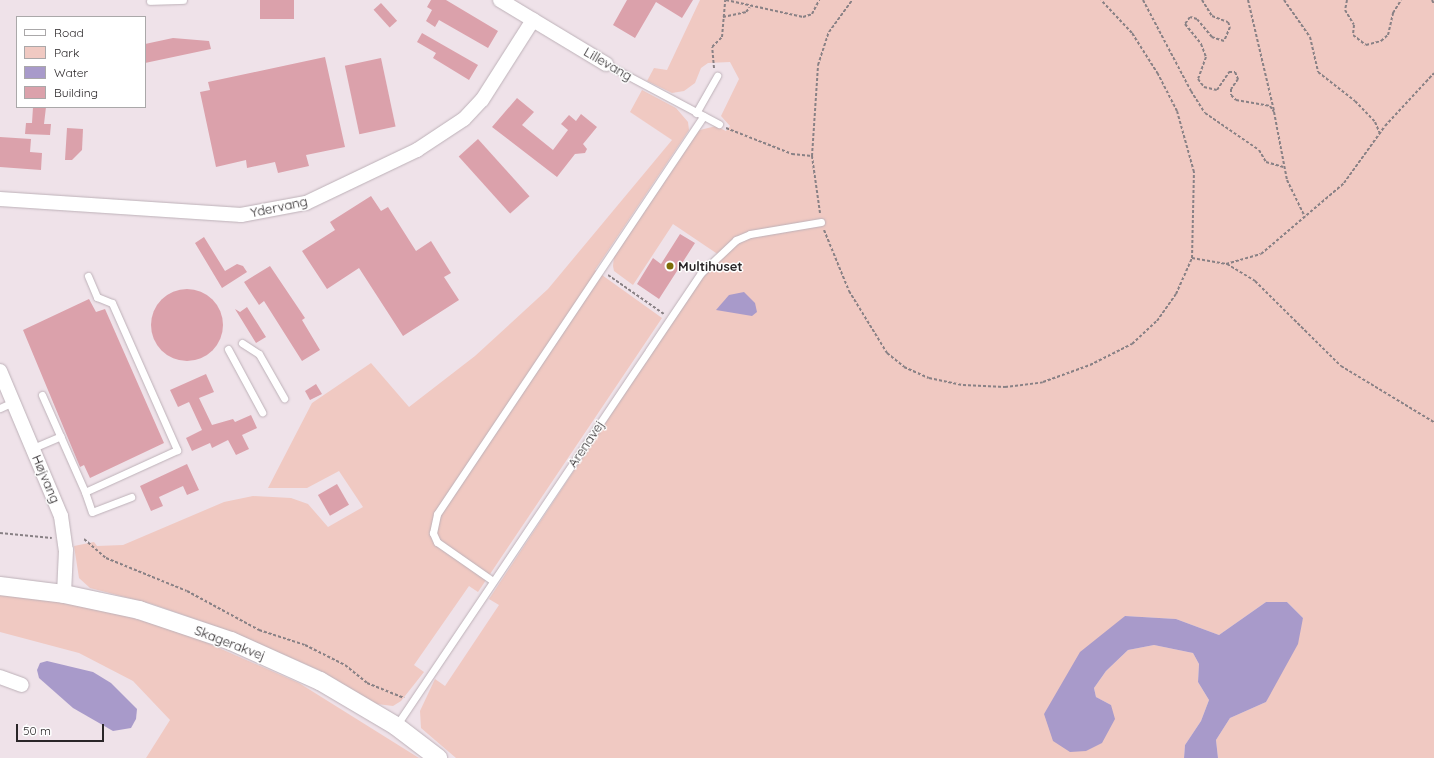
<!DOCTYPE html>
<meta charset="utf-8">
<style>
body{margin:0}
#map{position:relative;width:1434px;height:758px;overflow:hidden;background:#efe2e9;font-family:Quicksand,sans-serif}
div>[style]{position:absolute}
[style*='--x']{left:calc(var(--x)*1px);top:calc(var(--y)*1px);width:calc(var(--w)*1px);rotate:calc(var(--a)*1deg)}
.green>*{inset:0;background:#f0c9c2}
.water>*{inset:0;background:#a89aca}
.building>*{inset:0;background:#dba1ab;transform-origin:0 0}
.round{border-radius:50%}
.path>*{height:2px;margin-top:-1px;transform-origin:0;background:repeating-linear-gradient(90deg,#898185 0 3px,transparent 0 5px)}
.roads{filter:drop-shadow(0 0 1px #bdb1b8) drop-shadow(0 0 1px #bdb1b8)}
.service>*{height:7px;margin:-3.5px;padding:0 3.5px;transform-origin:3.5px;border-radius:3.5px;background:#fff}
.minor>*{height:14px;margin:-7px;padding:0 7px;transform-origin:7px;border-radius:7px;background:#fff}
.tertiary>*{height:18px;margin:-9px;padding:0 9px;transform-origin:9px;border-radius:9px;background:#fff}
.dots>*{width:11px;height:11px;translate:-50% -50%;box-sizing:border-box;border:2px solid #fff;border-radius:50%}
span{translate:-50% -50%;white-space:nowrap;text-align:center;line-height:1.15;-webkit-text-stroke:3px #fff;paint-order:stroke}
.street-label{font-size:13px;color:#2a2628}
.poi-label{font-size:13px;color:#2a2628;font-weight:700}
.left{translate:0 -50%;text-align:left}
.legend{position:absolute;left:16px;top:16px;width:130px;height:92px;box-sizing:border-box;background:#fff;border:1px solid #aaa8a9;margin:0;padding:5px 7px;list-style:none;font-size:12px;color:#2a2628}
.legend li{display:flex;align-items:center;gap:8px;height:20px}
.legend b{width:20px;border:1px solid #aaa8a9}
.scale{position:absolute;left:16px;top:724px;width:88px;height:18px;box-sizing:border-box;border:2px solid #2a2628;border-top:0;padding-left:5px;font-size:12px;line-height:14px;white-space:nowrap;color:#2a2628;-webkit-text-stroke:3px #fff;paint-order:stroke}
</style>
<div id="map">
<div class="green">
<i style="clip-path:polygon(700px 0,1434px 0,1434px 758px,1218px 758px,1216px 740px,1230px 718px,1266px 702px,1303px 618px,1287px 602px,1266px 602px,1219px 635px,1176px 619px,1125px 616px,1044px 714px,1111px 705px,1096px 697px,1094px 688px,1106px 671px,1128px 650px,1154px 645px,1193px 653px,1199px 664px,1198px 682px,1209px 700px,1201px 721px,1185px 745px,1184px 758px,456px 758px,421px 728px,420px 711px,435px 679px,445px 686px,499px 605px,489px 599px,698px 283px,722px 257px,673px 224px,633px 285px,614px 271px,613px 266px,614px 257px,696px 131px,716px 126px,726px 131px,730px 126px,721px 116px,739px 79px,730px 62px,708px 63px,701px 68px,695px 83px,684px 91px,672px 93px,647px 81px,654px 68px,667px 70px)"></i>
<i style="clip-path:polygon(642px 90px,676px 108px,688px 122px,689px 130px,595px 270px,662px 318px,478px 592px,469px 586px,414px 665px,424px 672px,401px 701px,393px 706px,377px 704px,321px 671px,235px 633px,152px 604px,90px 588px,79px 578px,74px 546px,94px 542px,97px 546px,123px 545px,224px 502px,253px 496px,291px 498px,308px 504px,328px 527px,363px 507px,339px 471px,307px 488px,268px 488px,312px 403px,371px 363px,409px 407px,475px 356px,548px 289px,672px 140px,630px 112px)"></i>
<i style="clip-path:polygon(0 595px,42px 598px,112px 612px,187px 634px,299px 683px,419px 758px,146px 758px,170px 720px,133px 681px,79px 653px,0 632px)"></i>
</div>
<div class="water">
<i style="clip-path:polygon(744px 292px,755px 303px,757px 312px,752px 316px,716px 310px,729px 295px)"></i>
<i style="clip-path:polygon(1266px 602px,1287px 602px,1303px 618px,1298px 644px,1266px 702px,1230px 718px,1216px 740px,1218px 758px,1184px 758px,1185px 745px,1201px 721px,1209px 700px,1198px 682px,1199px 664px,1193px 653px,1154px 645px,1128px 650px,1106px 671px,1094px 688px,1096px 697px,1111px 705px,1115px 719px,1102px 743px,1086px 751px,1070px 752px,1053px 741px,1044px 714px,1080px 652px,1125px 616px,1176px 619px,1219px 635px)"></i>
<i style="clip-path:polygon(47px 661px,93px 672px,111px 683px,137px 709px,136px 719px,131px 728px,113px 731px,73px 708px,39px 678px,37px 670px,40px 663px)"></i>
</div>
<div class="building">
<i style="left:260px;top:0;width:34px;height:19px"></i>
<i style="clip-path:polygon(431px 0,446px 0,498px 31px,488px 48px,439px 20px,435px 27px,426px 21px,432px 10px,427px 7px)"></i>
<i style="clip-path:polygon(627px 0,693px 0,682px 18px,656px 2px,635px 38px,613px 25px)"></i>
<i style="left:381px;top:3px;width:24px;height:10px;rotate:48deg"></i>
<i style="clip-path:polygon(422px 33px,478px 65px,469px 80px,433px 58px,436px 53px,417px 42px)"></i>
<i style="clip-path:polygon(173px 38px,209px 41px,211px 49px,145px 63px,145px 44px)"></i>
<i style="clip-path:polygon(325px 57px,345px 147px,306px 155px,309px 166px,278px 173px,275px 162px,247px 168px,246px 160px,216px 167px,200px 92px,210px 90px,208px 82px)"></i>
<i style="left:381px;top:58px;width:70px;height:37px;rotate:78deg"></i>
<i style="clip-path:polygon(517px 98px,534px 112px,522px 125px,553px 150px,568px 130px,561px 124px,569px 115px,576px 121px,581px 114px,597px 127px,583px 144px,587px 149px,585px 153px,575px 154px,557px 177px,492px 127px)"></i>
<i style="clip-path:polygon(33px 107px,46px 107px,44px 124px,51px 124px,50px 135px,25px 134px,26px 123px,32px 123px)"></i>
<i style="clip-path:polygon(67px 128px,83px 129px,82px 150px,72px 160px,65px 160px)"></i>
<i style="clip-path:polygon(0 137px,31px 139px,30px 152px,42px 153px,41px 170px,0 167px)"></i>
<i style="left:478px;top:139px;width:77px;height:26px;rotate:48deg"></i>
<i style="clip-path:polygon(371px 196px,381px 211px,388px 207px,416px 251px,431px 241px,451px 273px,444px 277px,459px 300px,403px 336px,359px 268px,327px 289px,302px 251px,335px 230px,330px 222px)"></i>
<i style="clip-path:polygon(680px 234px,695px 243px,659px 299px,637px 284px,653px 258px,661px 264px)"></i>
<i style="clip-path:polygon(204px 237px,225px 271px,237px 264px,243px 266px,247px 272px,222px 288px,195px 243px)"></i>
<i style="clip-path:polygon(270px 266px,305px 318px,302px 320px,320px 350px,302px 361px,264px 301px,259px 305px,244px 282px)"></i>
<i class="round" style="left:151px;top:289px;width:72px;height:72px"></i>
<i style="clip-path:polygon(89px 299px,96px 312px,105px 309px,164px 443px,90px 478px,84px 465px,80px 467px,23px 330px)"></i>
<i style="clip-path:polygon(247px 307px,266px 337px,256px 343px,235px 309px,240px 312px)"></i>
<i style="clip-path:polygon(206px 374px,214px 392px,199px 398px,212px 425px,233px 419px,235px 422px,251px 415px,257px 428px,242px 435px,249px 449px,236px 455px,228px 440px,212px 448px,210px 443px,192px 451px,186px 438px,202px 430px,189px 402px,178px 407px,170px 390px)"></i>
<i style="clip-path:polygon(316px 384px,322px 394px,310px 400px,305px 391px)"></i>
<i style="clip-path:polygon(187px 464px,199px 490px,187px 495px,183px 486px,159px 497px,163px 506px,151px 511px,140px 486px)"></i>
<i style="left:337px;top:484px;width:24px;height:22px;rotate:60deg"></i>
</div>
<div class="path">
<i style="--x:726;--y:0;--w:79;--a:12.4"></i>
<i style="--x:803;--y:17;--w:9;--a:-18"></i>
<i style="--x:812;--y:14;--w:16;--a:-63"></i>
<i style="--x:1143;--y:0;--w:103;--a:62.2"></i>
<i style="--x:1191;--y:91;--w:26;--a:58"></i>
<i style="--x:1205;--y:113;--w:65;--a:34.4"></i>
<i style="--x:1259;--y:150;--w:14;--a:60"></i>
<i style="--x:1266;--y:162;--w:19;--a:16"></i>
<i style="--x:1202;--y:0;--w:19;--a:58"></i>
<i style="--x:1212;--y:16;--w:17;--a:21"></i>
<i style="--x:1228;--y:22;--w:5;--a:68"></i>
<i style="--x:1230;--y:27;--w:15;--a:113"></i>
<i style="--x:1224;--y:41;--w:13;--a:-162"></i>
<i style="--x:1212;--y:37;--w:23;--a:-130"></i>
<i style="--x:1197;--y:19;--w:7;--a:-164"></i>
<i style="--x:1190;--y:17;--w:9;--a:126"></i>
<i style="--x:1185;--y:24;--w:26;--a:51"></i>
<i style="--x:1201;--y:44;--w:14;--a:69"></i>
<i style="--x:1206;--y:57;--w:23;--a:110"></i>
<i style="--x:1198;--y:79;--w:10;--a:53"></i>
<i style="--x:1204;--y:87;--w:13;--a:13"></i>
<i style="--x:1217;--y:90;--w:22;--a:-56"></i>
<i style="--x:1229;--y:72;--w:6;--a:0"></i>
<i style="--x:1235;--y:72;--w:8;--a:67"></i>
<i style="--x:1238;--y:79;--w:12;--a:125"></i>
<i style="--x:1231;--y:89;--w:6;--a:90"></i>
<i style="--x:1231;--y:95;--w:7;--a:45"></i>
<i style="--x:1236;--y:100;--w:35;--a:10"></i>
<i style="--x:1270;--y:106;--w:7;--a:56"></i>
<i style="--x:1274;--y:112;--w:69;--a:79.2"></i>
<i style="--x:1287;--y:180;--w:41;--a:64.1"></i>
<i style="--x:1248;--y:0;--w:114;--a:76.8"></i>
<i style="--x:1284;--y:0;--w:45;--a:54.9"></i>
<i style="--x:1310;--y:37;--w:36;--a:77"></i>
<i style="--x:1318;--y:72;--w:47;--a:38.1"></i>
<i style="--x:1355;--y:101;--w:29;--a:46"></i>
<i style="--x:1375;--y:122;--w:13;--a:67"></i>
<i style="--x:1347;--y:0;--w:10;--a:101"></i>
<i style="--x:1345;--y:10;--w:17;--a:59"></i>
<i style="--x:1354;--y:25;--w:10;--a:96"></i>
<i style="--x:1353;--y:35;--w:16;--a:38"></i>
<i style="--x:1366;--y:45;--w:16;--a:-15"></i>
<i style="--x:1381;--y:41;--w:9;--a:-41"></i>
<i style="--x:1388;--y:35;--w:23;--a:-77"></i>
<i style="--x:1393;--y:13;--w:15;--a:-58"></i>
<i style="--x:1432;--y:0;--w:4;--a:63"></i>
<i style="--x:723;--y:17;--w:24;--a:-12"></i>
<i style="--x:746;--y:12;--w:6;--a:-51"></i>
<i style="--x:714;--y:68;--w:21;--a:-95"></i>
<i style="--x:712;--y:47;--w:14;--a:-45"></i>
<i style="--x:722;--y:37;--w:37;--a:-85"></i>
<i style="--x:726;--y:128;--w:71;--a:21.5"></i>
<i style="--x:792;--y:154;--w:20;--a:6"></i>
<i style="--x:820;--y:213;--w:58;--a:-98"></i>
<i style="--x:812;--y:156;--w:91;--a:-86.2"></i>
<i style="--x:818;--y:65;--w:35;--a:-72"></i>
<i style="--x:829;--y:32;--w:39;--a:-54"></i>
<i style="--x:824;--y:230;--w:66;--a:67.7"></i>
<i style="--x:849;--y:291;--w:73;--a:58.5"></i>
<i style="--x:887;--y:353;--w:22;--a:39"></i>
<i style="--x:904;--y:367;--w:27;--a:24"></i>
<i style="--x:929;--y:378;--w:35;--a:12"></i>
<i style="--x:963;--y:385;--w:42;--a:2.7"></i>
<i style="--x:1005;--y:387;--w:38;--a:-7"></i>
<i style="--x:1043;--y:382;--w:50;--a:-19.9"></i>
<i style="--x:1090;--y:365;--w:47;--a:-26.6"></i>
<i style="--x:1132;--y:344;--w:34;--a:-43"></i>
<i style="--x:1157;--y:321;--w:33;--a:-55"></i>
<i style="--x:1176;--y:294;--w:39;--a:-66"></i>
<i style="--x:1192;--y:258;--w:86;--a:-88.7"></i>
<i style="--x:1194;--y:172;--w:63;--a:-105.6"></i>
<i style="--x:1177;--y:111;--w:42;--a:-117.2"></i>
<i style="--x:1158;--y:74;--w:49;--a:-122.4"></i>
<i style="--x:1132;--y:33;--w:45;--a:-133.2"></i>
<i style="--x:1192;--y:258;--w:35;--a:10"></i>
<i style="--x:1226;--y:264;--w:36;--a:-16"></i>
<i style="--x:1261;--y:254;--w:109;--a:-40.5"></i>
<i style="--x:1344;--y:183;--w:70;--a:-54.3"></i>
<i style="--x:1385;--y:126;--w:72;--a:-47.2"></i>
<i style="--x:1227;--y:264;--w:33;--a:31"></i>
<i style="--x:1255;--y:281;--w:121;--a:44.7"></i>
<i style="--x:1341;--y:366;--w:109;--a:31.1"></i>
<i style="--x:608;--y:275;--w:68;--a:34.9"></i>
<i style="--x:0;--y:533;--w:52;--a:5.5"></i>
<i style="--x:84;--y:539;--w:29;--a:41"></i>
<i style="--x:106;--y:558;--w:87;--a:22.2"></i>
<i style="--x:187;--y:591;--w:82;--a:28.4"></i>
<i style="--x:259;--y:630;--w:48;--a:18.1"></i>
<i style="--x:305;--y:645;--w:45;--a:26.6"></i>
<i style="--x:345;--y:665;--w:28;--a:39"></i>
<i style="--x:367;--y:683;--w:40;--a:22"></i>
</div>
<div class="roads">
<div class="service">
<i style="--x:150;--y:1;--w:33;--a:-2"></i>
<i style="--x:606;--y:64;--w:128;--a:28"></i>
<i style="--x:696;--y:113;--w:43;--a:-60.4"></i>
<i style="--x:88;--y:276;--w:23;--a:67"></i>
<i style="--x:97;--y:297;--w:16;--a:22"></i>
<i style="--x:112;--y:303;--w:161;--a:66.1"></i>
<i style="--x:177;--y:450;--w:101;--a:155.5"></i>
<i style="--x:85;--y:492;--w:21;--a:71"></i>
<i style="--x:92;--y:512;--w:42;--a:-21"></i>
<i style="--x:242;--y:343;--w:20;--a:33"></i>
<i style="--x:259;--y:354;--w:51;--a:60.4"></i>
<i style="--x:228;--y:349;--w:72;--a:61.6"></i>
<i style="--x:42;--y:395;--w:106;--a:66.1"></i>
<i style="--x:0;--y:408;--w:14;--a:-25"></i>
<i style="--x:33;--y:448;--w:30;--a:-23"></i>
<i style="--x:493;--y:581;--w:68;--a:-145.1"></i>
<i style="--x:437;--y:542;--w:10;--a:-114"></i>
<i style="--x:433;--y:533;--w:19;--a:-78"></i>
<i style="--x:437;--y:514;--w:479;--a:-56.2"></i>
<i style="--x:396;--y:726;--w:546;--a:-56.05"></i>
<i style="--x:701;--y:273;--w:48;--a:-43.3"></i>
<i style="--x:736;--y:240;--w:15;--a:-23"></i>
<i style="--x:750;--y:234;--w:72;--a:-9.6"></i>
</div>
<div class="minor">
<i style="--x:500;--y:0;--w:124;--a:31.1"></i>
<i style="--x:0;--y:199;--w:242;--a:3.8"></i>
<i style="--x:241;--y:215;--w:66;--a:-10.5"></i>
<i style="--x:306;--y:203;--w:123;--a:-25.5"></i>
<i style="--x:417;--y:150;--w:56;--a:-33.4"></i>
<i style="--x:464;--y:119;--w:26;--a:-47"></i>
<i style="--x:482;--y:100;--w:95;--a:-57.5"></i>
<i style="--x:0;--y:371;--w:157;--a:67.2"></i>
<i style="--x:61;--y:516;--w:34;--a:82"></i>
<i style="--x:66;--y:550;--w:44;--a:92.6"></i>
<i style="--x:0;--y:677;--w:23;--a:20"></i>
</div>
<div class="tertiary">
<i style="--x:0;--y:586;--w:64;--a:7.1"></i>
<i style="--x:64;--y:594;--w:77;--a:12"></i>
<i style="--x:139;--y:610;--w:97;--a:18.6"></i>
<i style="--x:231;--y:641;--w:98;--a:24.2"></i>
<i style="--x:320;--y:681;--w:88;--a:30.6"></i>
<i style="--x:396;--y:726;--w:53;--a:37.3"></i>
</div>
</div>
<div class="dots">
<i style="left:670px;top:266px;background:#7d6d09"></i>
</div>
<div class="street-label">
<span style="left:608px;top:64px;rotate:30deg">Lillevang</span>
<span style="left:279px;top:207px;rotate:-12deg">Ydervang</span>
<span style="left:586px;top:444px;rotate:-56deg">Arenavej</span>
<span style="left:46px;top:479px;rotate:67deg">Højvang</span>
<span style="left:230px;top:643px;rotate:21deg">Skagerakvej</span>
</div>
<div class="poi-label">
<span class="left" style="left:678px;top:266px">Multihuset</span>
</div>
<ul class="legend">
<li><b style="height:5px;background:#fff"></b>Road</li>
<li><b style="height:11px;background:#f0c9c2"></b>Park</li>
<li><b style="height:11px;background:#a89aca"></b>Water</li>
<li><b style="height:11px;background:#dba1ab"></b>Building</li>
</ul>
<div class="scale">50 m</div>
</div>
